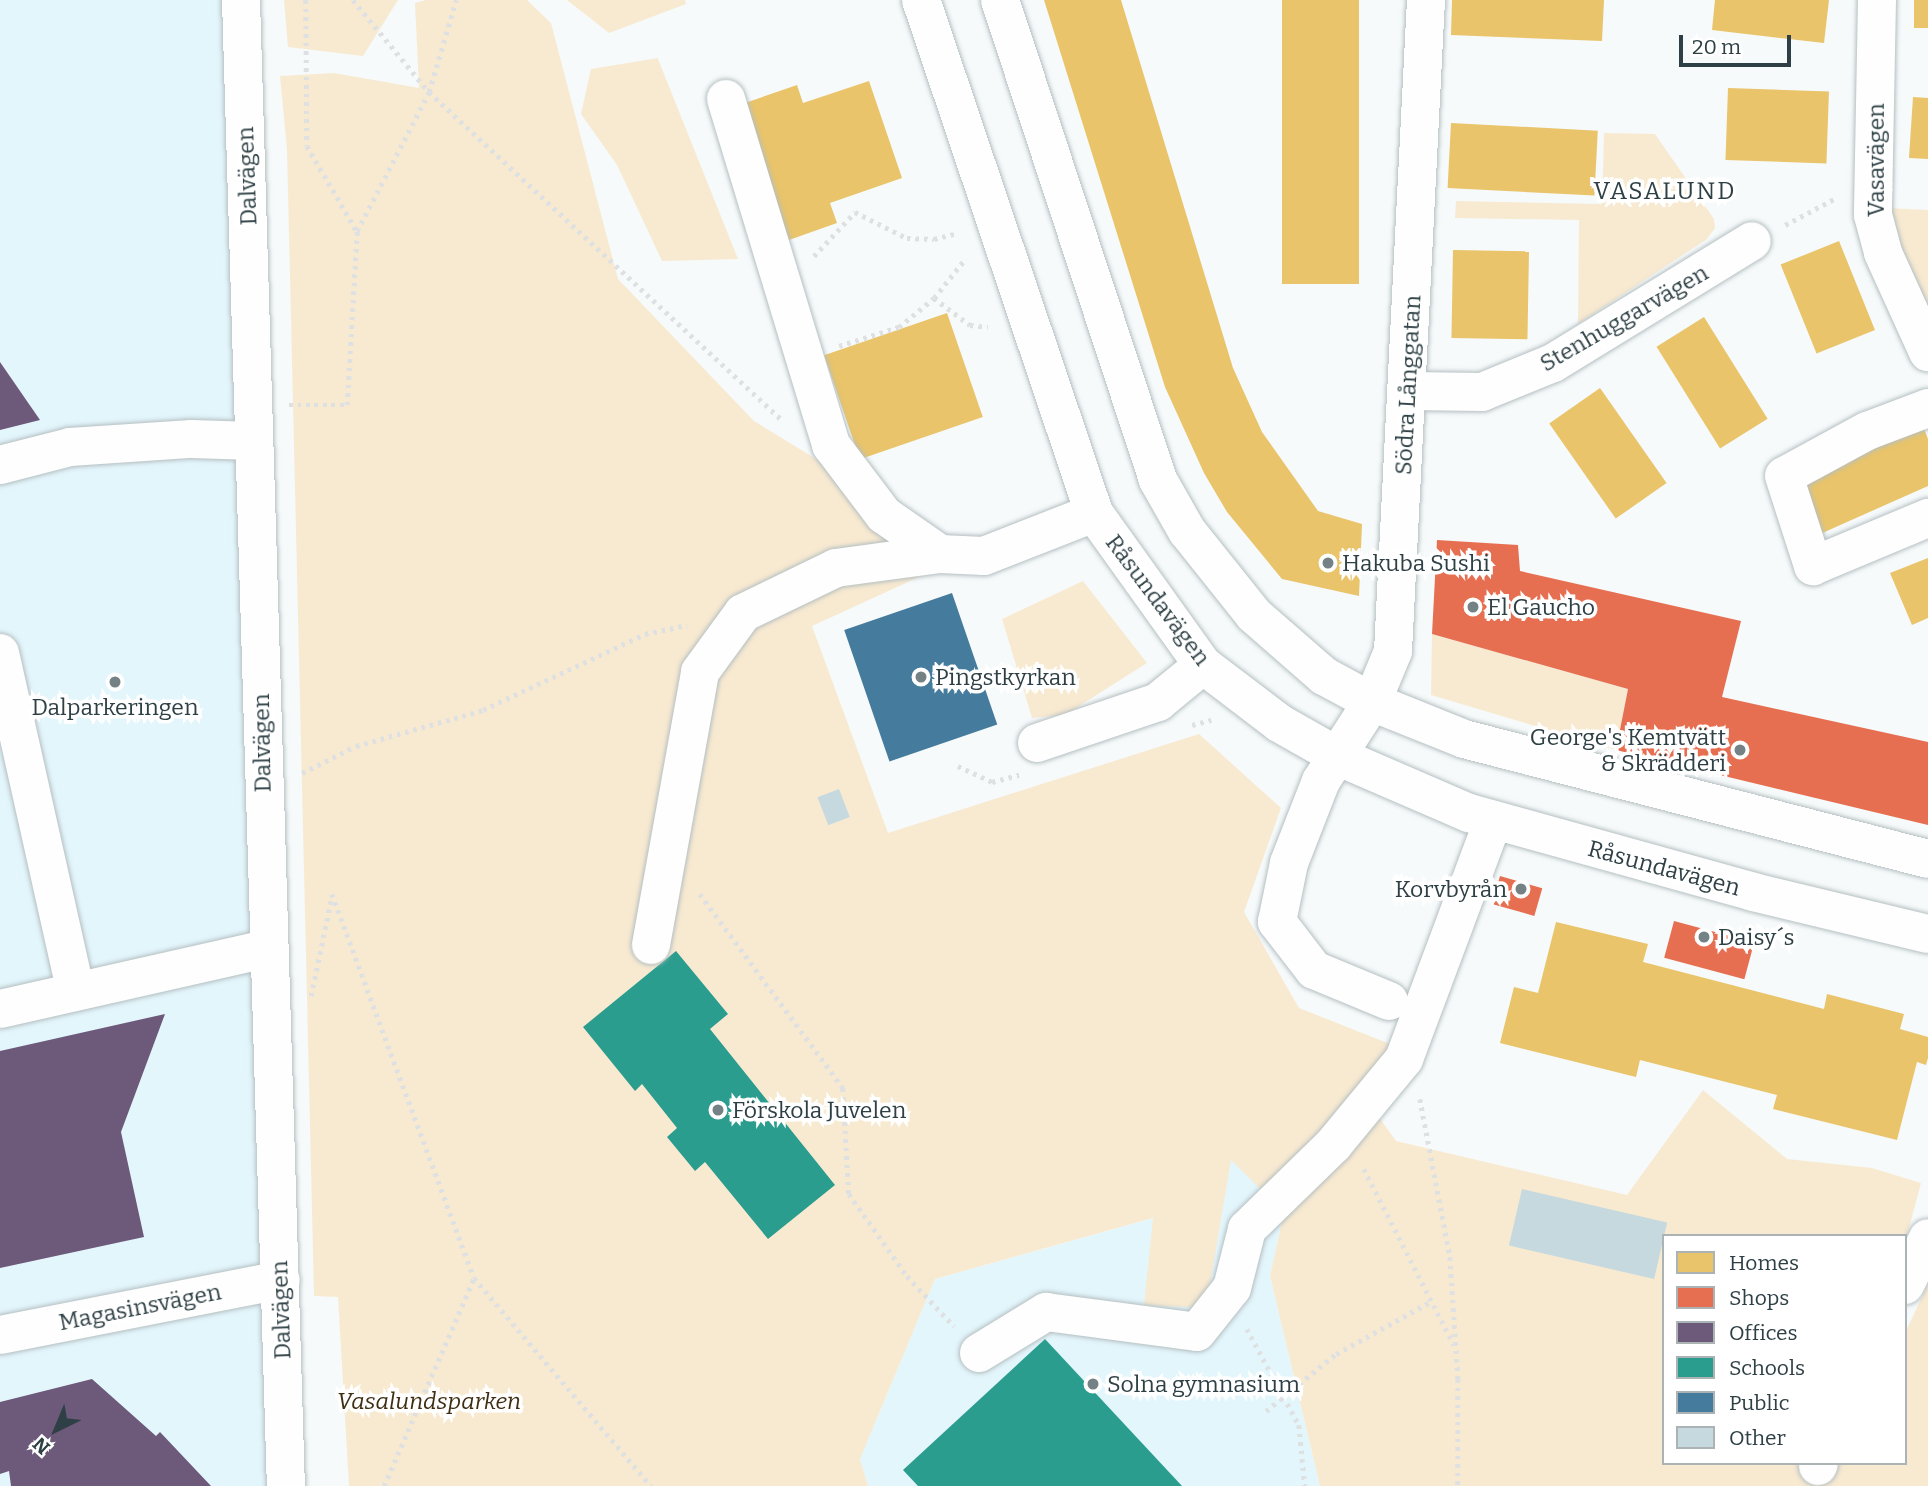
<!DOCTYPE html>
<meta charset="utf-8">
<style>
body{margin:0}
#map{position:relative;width:1928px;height:1486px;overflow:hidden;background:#f6fafb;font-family:Bitter,serif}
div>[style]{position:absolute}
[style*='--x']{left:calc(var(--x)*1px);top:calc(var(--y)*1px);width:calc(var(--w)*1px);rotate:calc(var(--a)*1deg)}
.built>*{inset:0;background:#e3f6fc}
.green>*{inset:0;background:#f8ead1}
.homes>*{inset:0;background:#e9c46a;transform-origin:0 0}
.shops>*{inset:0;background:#e76f51;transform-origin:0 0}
.offices>*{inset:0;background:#6d597a}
.schools>*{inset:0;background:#2a9d8f}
.public>*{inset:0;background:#457b9d;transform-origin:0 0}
.building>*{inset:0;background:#c6d9de;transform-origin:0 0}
.path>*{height:4.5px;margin-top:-2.25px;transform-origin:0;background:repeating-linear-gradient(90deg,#dee0e1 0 3.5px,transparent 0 8.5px)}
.roads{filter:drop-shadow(0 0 2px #b5bfc1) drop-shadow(0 0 2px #b5bfc1)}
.minor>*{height:38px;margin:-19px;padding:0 19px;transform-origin:19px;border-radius:19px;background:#fefefe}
.dots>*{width:19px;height:19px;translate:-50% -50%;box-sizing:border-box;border:4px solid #fff;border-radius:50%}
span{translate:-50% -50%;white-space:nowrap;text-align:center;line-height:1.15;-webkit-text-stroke:7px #fff;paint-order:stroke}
.street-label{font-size:23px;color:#2e4045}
.poi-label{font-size:23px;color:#2e4045}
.left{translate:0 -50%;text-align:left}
.right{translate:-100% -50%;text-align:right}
.park-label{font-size:23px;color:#3f2e13;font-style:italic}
.neighbourhood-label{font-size:24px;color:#2e4045;letter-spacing:2px}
.legend{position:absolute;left:1662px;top:1234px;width:245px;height:231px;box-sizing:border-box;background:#fff;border:2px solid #abb3b5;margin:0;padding:9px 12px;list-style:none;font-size:21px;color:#2e4045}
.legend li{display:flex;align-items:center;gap:14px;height:35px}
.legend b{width:35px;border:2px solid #abb3b5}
.north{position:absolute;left:21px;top:1395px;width:70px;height:70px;-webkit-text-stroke:5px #fff;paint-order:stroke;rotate:223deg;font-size:19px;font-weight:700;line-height:28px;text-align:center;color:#2e4045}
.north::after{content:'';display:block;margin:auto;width:24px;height:32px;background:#2e4045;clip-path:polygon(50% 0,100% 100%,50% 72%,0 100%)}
.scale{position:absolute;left:1679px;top:35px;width:112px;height:32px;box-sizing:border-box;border:4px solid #2e4045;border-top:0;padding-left:9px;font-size:21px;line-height:24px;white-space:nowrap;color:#2e4045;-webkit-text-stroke:5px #fff;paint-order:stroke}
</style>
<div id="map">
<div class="built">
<i style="clip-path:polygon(0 0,224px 0,275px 1486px,0 1486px)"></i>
<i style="clip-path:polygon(1231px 1159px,1284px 1212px,1270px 1276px,1320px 1486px,868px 1486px,860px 1459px,935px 1279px,1154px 1218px)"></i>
</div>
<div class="green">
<i style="clip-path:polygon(284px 0,398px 0,363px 56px,288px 47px)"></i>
<i style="clip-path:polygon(426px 0,527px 0,551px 23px,618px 279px,754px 421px,821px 462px,919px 577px,812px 626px,888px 833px,1199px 734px,1281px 808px,1244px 912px,1299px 1008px,1390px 1044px,1378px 1116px,1396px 1141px,1627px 1195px,1703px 1090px,1787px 1159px,1872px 1168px,1921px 1183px,1905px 1243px,1905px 1236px,1664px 1236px,1664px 1463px,1905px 1463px,1905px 1333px,1928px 1284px,1928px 1486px,1320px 1486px,1270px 1276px,1284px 1212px,1231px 1160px,1206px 1308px,1144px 1305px,1153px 1218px,935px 1279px,860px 1459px,868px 1486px,349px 1486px,338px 1297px,314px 1296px,287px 150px,280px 76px,334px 73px,419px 88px,415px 3px)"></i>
<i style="clip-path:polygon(567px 0,685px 0,686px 4px,609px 33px)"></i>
<i style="clip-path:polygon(658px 58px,658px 59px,738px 259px,662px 261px,617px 165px,581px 114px,591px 69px)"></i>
<i style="clip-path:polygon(1604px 133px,1655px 134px,1714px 219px,1715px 228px,1707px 239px,1578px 324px,1579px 220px,1455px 218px,1456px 201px,1602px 204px)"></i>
<i style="clip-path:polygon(1887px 208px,1928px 210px,1928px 327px)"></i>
<i style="clip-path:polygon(1083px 581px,1147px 663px,1065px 715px,1032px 718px,1002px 619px)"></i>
<i style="clip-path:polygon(1432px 634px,1628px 689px,1616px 750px,1431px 695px)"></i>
</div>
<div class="homes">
<i style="clip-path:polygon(1044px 0,1121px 0,1233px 368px,1262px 432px,1318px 511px,1362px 524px,1359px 596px,1282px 579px,1227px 512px,1204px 473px,1165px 387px)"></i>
<i style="left:1282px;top:0;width:77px;height:284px"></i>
<i style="clip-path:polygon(1452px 0,1604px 0,1602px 41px,1451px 35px)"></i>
<i style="clip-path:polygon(1715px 0,1829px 0,1824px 43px,1712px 30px)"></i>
<i style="left:1914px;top:0;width:14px;height:28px"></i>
<i style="clip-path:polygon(869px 81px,902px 178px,830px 203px,837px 223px,789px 240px,742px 104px,797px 85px,803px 103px)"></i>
<i style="left:1728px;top:88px;width:101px;height:72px;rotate:2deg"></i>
<i style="clip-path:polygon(1913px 97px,1928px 98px,1928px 159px,1909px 158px)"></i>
<i style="left:1451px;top:123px;width:147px;height:65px;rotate:3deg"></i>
<i style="left:1839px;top:241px;width:96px;height:63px;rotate:68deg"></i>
<i style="left:1453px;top:250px;width:76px;height:88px;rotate:1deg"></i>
<i style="left:947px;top:313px;width:110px;height:130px;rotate:71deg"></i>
<i style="left:1704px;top:317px;width:120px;height:56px;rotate:58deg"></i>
<i style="left:1600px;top:388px;width:116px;height:62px;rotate:55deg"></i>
<i style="clip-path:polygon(1923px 426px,1928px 439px,1928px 486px,1820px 534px,1796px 477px)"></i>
<i style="clip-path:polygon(1928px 558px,1928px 618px,1912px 625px,1890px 573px)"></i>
<i style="clip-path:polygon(1556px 922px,1648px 944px,1643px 962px,1824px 1009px,1827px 994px,1904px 1014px,1900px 1029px,1928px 1037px,1928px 1058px,1926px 1065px,1917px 1062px,1897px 1140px,1773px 1109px,1777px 1095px,1640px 1060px,1636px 1077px,1500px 1043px,1514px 987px,1538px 993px)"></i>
</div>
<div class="shops">
<i style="clip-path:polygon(1437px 540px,1518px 545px,1520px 571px,1741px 621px,1722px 697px,1928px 742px,1928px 825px,1616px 750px,1628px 689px,1432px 634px)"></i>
<i style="left:1500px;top:876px;width:44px;height:29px;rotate:16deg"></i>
<i style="left:1674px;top:921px;width:83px;height:38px;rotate:15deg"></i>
</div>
<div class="offices">
<i style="clip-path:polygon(0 362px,40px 420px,0 430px)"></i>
<i style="clip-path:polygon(165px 1014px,121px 1132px,144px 1237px,0 1268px,0 1051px)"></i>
<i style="clip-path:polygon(92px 1379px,156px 1436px,160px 1432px,211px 1486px,11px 1486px,9px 1471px,0 1474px,0 1402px)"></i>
</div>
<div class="schools">
<i style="clip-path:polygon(676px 951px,728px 1014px,710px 1029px,835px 1185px,768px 1239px,705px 1162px,695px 1171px,667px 1137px,677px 1128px,642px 1084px,635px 1091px,583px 1027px)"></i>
<i style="clip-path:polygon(1045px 1339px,1182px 1486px,918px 1486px,903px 1470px)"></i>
</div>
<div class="public">
<i style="left:952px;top:593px;width:139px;height:114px;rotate:71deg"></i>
</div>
<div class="building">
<i style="left:839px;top:789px;width:30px;height:23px;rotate:69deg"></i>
<i style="left:1522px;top:1189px;width:149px;height:58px;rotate:13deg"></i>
</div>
<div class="path">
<i style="--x:306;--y:0;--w:146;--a:89.6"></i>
<i style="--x:307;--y:146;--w:97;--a:59.7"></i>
<i style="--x:353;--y:0;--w:119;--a:50.4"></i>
<i style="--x:429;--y:92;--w:480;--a:42.9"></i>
<i style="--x:1785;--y:225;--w:58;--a:-27.9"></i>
<i style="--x:814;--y:256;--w:60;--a:-47"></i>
<i style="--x:855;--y:212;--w:58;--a:26.6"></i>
<i style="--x:907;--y:238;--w:27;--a:2"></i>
<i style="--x:934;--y:239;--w:25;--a:-14"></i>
<i style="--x:934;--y:298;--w:45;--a:36.9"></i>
<i style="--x:970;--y:325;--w:18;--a:6"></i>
<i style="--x:839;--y:346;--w:63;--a:-17.6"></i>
<i style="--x:899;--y:327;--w:45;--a:-39.6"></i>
<i style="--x:934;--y:298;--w:51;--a:-51.3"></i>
<i style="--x:289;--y:405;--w:58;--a:0"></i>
<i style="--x:347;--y:405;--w:174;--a:-86.7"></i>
<i style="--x:357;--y:231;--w:157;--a:-62.6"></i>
<i style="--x:429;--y:92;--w:96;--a:-73.6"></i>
<i style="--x:1192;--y:725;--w:20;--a:-15"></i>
<i style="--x:958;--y:766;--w:38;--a:25"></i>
<i style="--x:992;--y:782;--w:28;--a:-15"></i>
<i style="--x:302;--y:773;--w:60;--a:-26.6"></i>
<i style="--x:356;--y:746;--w:132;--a:-15.8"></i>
<i style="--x:483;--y:710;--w:179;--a:-25.1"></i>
<i style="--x:645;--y:634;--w:43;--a:-12.1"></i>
<i style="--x:332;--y:894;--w:409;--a:69.7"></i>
<i style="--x:474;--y:1278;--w:273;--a:49.6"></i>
<i style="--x:700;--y:894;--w:241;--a:53.6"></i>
<i style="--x:843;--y:1088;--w:106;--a:86.8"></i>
<i style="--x:849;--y:1194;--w:100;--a:54.7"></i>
<i style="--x:907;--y:1276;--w:69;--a:46.8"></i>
<i style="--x:311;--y:996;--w:103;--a:-78.3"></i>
<i style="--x:1420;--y:1099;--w:161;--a:79.2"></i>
<i style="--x:1450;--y:1257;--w:122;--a:86.2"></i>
<i style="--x:1458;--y:1379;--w:107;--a:90"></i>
<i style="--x:1364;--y:1169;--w:198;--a:62.9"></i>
<i style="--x:1247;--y:1329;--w:109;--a:61.6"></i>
<i style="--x:1299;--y:1425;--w:61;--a:84.4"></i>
<i style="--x:1266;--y:1411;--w:90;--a:-39.2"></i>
<i style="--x:1336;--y:1354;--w:110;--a:-28.9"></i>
<i style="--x:384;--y:1486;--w:227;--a:-66.6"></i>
</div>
<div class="roads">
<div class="minor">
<i style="--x:241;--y:0;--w:1487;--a:88.27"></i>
<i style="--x:921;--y:0;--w:541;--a:71.36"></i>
<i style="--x:1094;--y:513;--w:187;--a:54.4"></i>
<i style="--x:1203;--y:665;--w:96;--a:37.3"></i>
<i style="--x:1279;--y:723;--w:67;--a:29.6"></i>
<i style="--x:1337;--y:756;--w:144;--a:23.4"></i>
<i style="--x:1469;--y:813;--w:295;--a:15.5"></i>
<i style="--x:1753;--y:892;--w:180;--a:13.5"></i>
<i style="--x:1000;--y:0;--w:505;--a:71.78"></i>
<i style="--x:1158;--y:480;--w:59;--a:60.4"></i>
<i style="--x:1187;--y:531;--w:107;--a:51.4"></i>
<i style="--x:1254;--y:615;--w:93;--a:41.1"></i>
<i style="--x:1324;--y:676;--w:55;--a:28.4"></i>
<i style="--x:1372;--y:702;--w:99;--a:21.9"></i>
<i style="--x:1464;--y:739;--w:479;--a:14.5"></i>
<i style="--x:1877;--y:0;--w:215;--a:91.1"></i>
<i style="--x:1873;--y:215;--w:39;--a:75"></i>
<i style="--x:1883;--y:253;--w:109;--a:65.6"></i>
<i style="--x:726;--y:99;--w:362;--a:73.1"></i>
<i style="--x:831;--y:445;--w:88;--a:52.9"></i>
<i style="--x:884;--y:515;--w:68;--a:34.9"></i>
<i style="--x:940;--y:554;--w:44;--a:2.6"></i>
<i style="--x:984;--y:556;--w:118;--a:-21.4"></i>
<i style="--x:1409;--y:391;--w:73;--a:0.8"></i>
<i style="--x:1482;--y:392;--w:77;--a:-22.2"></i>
<i style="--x:1553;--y:363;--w:233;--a:-31.5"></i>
<i style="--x:1928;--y:408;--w:65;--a:159.3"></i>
<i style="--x:1867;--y:431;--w:94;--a:151.5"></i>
<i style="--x:1784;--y:476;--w:95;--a:72.1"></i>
<i style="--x:1813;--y:566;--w:125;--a:-22.7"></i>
<i style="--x:0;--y:465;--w:72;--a:-14.4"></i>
<i style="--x:70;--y:447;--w:122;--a:-3.8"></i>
<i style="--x:192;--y:439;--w:62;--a:1.8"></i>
<i style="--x:0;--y:653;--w:347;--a:77.4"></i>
<i style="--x:1037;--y:743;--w:128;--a:-18.7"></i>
<i style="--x:1158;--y:702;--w:58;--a:-39.4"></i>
<i style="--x:651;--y:945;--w:277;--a:-79.8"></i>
<i style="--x:700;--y:672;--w:73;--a:-53.9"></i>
<i style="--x:743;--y:613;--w:103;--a:-25.8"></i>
<i style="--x:836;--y:568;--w:105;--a:-7.7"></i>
<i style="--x:1389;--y:1001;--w:81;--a:-157.5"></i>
<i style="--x:1314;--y:970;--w:61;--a:-127.6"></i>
<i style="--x:1277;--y:922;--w:60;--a:-78.5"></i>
<i style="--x:1289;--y:863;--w:88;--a:-68.7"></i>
<i style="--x:1321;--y:781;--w:94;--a:-57.2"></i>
<i style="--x:1372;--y:702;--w:55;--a:-67.6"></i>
<i style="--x:1393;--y:651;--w:652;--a:-87.1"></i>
<i style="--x:0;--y:1009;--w:274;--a:-12.7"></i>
<i style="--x:1905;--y:1285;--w:52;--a:-63.9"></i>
<i style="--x:0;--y:1335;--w:286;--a:-11.1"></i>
<i style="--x:979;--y:1353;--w:79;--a:-31.5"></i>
<i style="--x:1046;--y:1312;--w:152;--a:7.5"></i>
<i style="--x:1197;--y:1332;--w:56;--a:-51.5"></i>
<i style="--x:1232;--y:1288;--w:61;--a:-75.7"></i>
<i style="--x:1247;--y:1229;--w:122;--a:-44.3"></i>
<i style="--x:1334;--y:1144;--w:110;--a:-50.5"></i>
<i style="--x:1404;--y:1059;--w:254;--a:-69.5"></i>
<i style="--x:1818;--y:1466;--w:3;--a:-72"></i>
</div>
</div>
<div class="dots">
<i style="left:1328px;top:563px;background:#748185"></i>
<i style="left:1473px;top:607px;background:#748185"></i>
<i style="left:921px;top:677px;background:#748185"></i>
<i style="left:115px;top:682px;background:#748185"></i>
<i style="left:1740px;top:750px;background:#748185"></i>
<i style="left:1521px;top:889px;background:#748185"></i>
<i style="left:1704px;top:937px;background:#748185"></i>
<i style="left:718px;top:1110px;background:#748185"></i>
<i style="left:1093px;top:1384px;background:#748185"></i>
</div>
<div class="street-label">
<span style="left:1876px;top:160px;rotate:-90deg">Vasavägen</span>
<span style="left:247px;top:176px;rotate:-92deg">Dalvägen</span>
<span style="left:1624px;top:318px;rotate:-30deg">Stenhuggarvägen</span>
<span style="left:1408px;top:385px;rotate:-87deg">Södra Långgatan</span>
<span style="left:1158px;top:600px;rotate:53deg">Råsundavägen</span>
<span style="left:262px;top:743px;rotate:-91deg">Dalvägen</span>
<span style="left:1664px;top:868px;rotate:15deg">Råsundavägen</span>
<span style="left:140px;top:1307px;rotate:-11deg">Magasinsvägen</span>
<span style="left:281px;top:1310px;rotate:-92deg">Dalvägen</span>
</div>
<div class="poi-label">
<span class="left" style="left:1342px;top:563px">Hakuba Sushi</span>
<span class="left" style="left:1487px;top:607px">El Gaucho</span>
<span class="left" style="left:935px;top:677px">Pingstkyrkan</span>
<span style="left:115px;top:707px">Dalparkeringen</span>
<span class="right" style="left:1726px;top:750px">George's Kemtvätt<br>&amp; Skrädderi</span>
<span class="right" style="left:1507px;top:889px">Korvbyrån</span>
<span class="left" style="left:1718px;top:937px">Daisy´s</span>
<span class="left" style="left:732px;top:1110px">Förskola Juvelen</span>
<span class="left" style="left:1107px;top:1384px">Solna gymnasium</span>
</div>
<div class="park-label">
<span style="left:429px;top:1401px">Vasalundsparken</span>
</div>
<div class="neighbourhood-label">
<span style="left:1665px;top:192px">VASALUND</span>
</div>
<ul class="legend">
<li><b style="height:19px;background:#e9c46a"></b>Homes</li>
<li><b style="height:19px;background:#e76f51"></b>Shops</li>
<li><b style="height:19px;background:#6d597a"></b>Offices</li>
<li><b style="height:19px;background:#2a9d8f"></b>Schools</li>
<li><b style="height:19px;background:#457b9d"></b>Public</li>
<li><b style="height:19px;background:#c6d9de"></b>Other</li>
</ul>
<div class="north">N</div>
<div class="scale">20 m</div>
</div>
